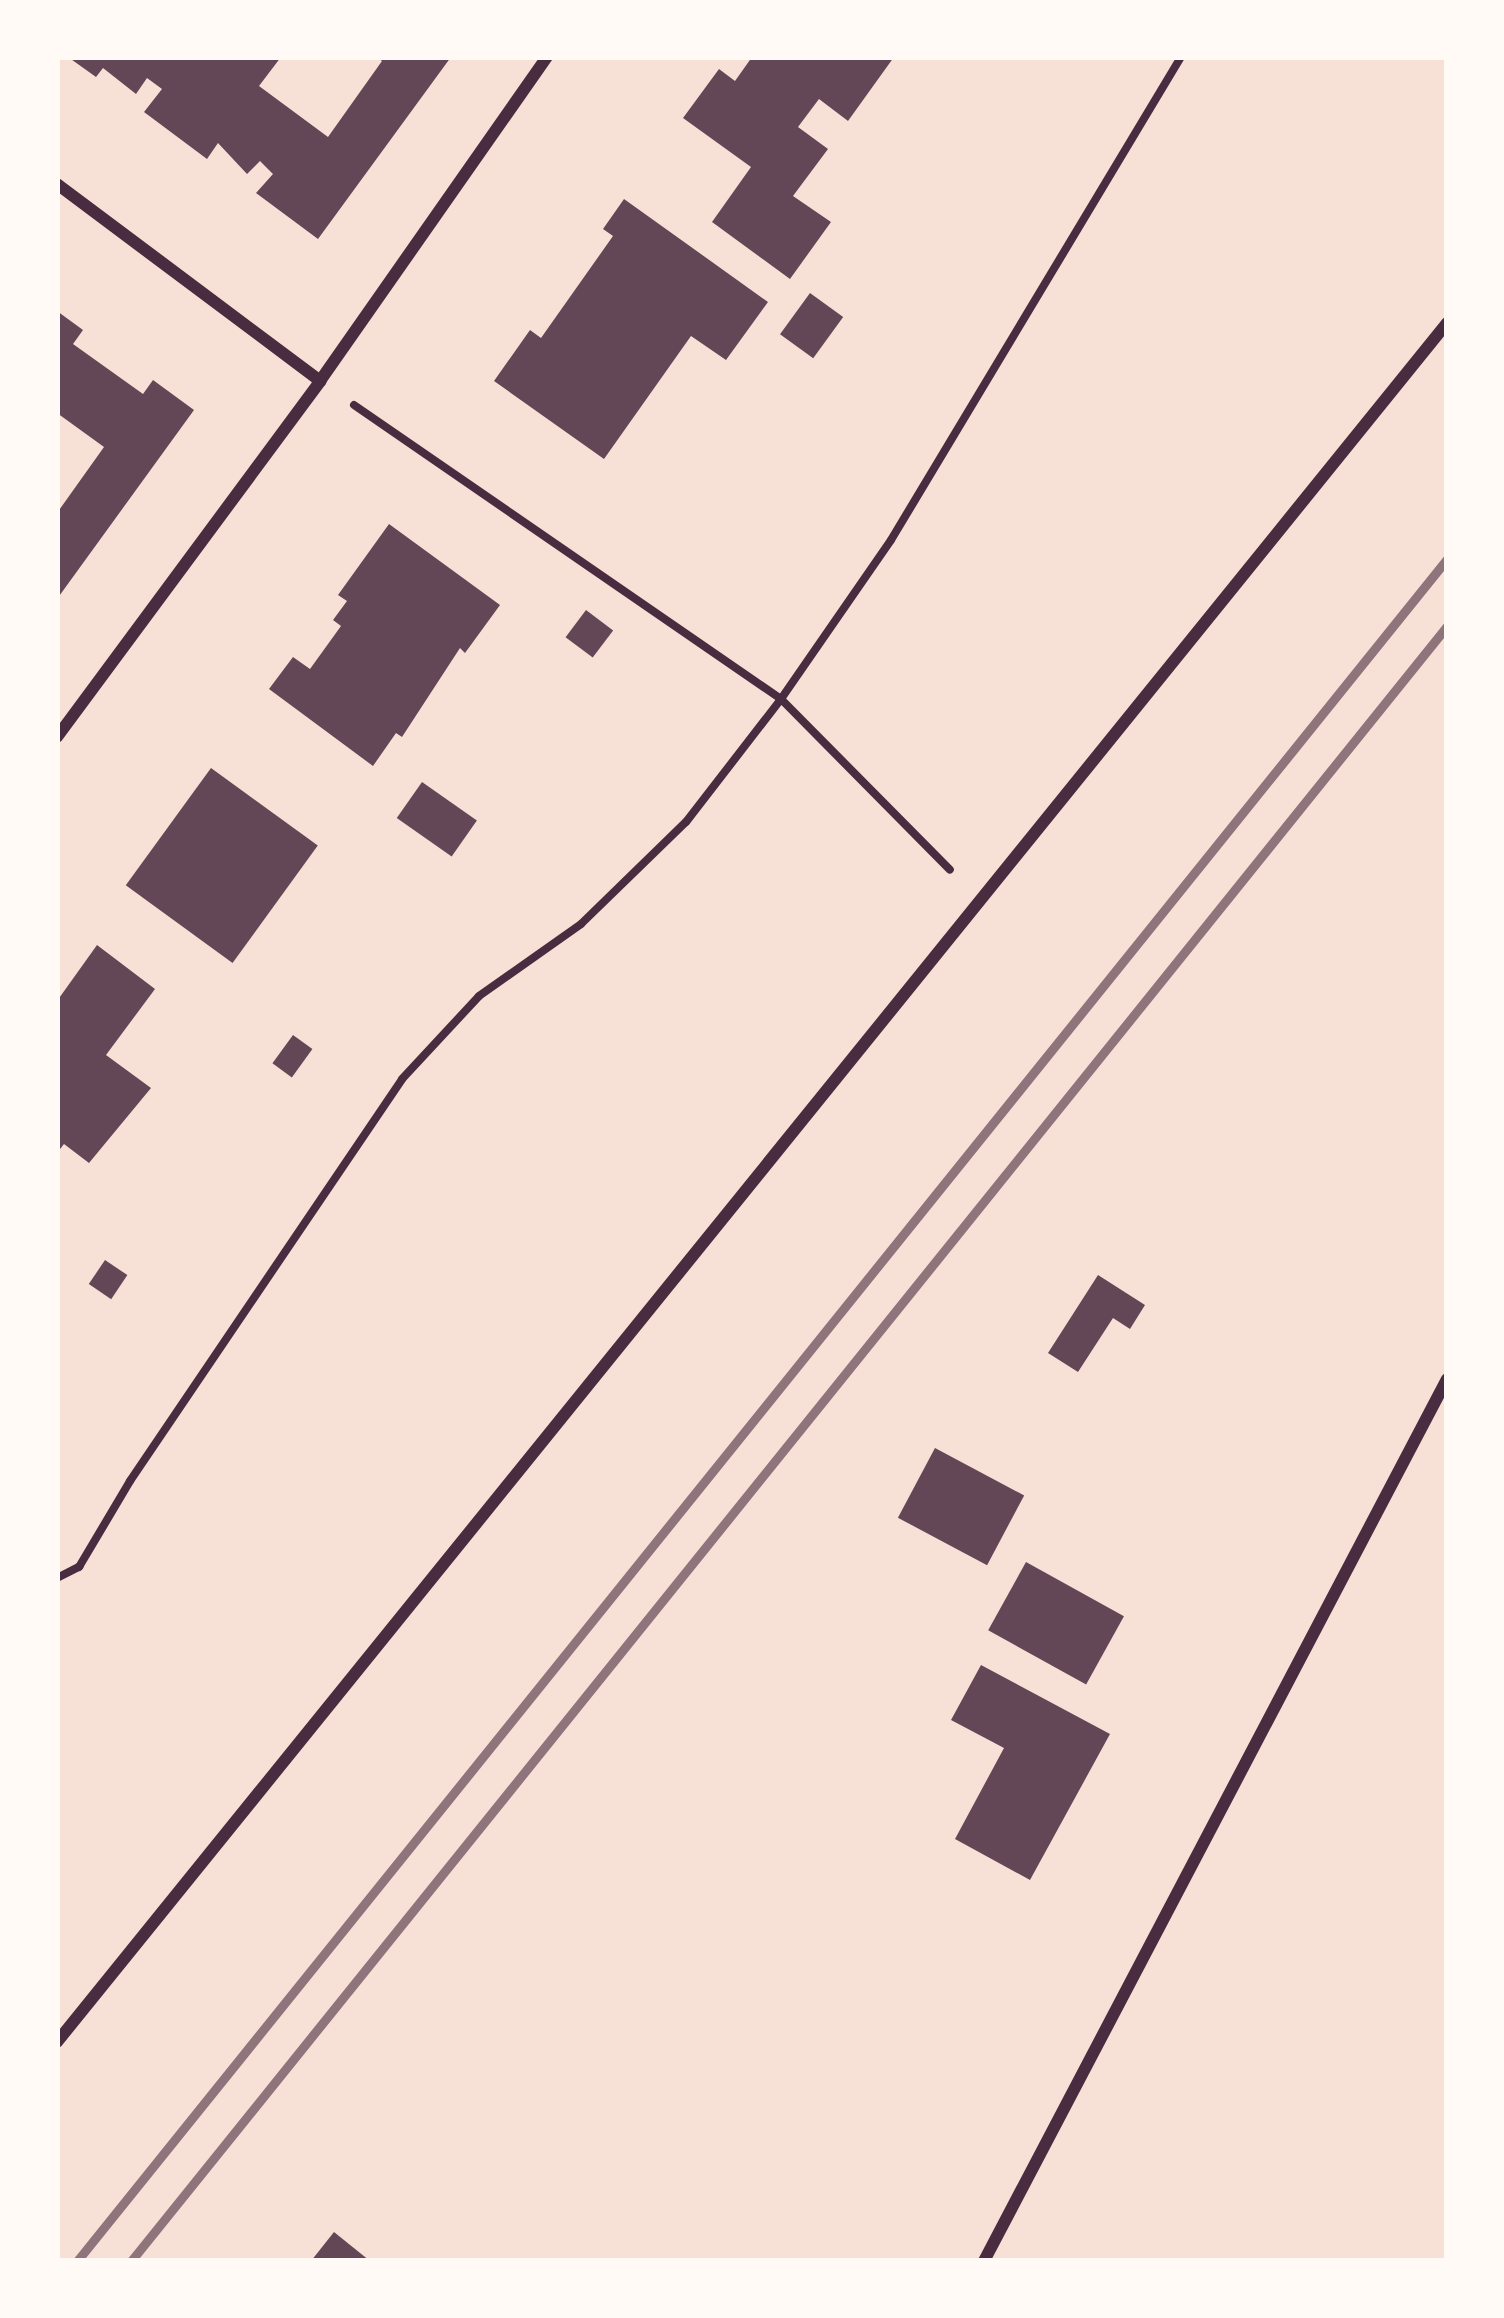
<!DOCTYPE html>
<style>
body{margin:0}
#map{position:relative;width:1504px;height:2318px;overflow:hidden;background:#f7e1d7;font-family:"IBM Plex Sans",sans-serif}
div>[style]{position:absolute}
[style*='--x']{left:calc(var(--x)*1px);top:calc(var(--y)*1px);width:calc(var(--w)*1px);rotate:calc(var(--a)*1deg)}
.building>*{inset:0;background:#644757;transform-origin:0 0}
.path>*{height:8px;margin:-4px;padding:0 4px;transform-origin:4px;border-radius:4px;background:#4a2c40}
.minor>*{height:12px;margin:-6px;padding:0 6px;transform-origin:6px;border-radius:6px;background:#4a2c40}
.rail>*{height:9px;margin:-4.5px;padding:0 4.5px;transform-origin:4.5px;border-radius:4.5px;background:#8f747c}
span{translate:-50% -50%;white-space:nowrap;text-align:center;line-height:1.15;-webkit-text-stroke:12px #fffaf5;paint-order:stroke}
.frame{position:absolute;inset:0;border:60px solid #fffaf5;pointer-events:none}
</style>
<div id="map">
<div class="building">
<i style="clip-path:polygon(68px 57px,281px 57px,259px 86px,328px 137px,382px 61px,376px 57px,451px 57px,318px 239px,256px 193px,273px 174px,260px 161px,247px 174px,218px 143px,207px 159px,144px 112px,162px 89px,147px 78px,136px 94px,103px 68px,96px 77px)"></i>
<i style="clip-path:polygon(752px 57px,894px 57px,848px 121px,819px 99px,798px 127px,828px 149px,793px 196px,831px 222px,790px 279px,712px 222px,751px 167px,683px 118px,719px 69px,735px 81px)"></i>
<i style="clip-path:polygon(624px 199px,768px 302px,726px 360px,691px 336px,604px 459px,494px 381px,530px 330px,541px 338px,613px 236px,603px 229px)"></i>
<i style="left:810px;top:293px;width:41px;height:51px;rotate:36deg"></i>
<i style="clip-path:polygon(57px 311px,83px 330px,73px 344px,143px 394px,153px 380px,194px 410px,57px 599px,57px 513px,104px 447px,57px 413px)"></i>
<i style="clip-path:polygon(389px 524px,500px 605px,465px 653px,460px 648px,402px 737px,396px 733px,373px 766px,269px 689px,293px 657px,310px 669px,341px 626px,333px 620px,347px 601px,338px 595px)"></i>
<i style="left:586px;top:610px;width:34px;height:34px;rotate:37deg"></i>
<i style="left:211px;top:768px;width:132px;height:145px;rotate:36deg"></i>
<i style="left:422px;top:782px;width:67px;height:44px;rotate:35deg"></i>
<i style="clip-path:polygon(97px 945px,155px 989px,106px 1055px,151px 1088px,89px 1163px,64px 1144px,57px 1153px,57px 1001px)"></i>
<i style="left:293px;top:1035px;width:24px;height:35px;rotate:36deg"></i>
<i style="left:105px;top:1260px;width:27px;height:29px;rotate:34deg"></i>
<i style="clip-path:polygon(1098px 1275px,1145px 1305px,1130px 1329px,1113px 1318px,1078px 1372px,1048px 1353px)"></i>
<i style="left:935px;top:1448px;width:101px;height:79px;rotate:28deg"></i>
<i style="left:1026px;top:1562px;width:112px;height:78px;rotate:29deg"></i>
<i style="clip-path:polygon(981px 1665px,1110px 1734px,1030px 1880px,955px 1839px,1004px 1748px,951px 1720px)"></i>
<i style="clip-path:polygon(334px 2232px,370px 2261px,311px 2261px)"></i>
</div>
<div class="path">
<i style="--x:354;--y:405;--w:518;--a:34.55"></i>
<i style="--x:781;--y:699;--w:240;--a:45.3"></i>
<i style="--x:57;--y:1578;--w:25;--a:-27"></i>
<i style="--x:79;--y:1567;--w:100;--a:-59.3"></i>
<i style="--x:130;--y:1481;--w:485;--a:-55.9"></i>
<i style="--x:402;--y:1079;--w:113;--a:-47.1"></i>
<i style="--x:479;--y:996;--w:125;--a:-35.2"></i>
<i style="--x:581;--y:924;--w:146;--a:-44.2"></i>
<i style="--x:686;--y:822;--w:155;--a:-52.3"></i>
<i style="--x:781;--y:699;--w:193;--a:-55.3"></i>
<i style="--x:891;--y:540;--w:563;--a:-59.02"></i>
</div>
<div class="minor">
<i style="--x:57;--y:184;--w:329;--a:36.8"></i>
<i style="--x:57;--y:737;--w:443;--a:-53.5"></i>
<i style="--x:320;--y:381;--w:396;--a:-55"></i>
<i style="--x:57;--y:2042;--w:2211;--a:-51.04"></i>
<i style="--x:984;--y:2261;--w:996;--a:-62.3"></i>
</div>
<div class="rail">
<i style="--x:77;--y:2261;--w:2185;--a:-51.17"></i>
<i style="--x:131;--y:2261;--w:2099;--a:-51.17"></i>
</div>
<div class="frame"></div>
</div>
